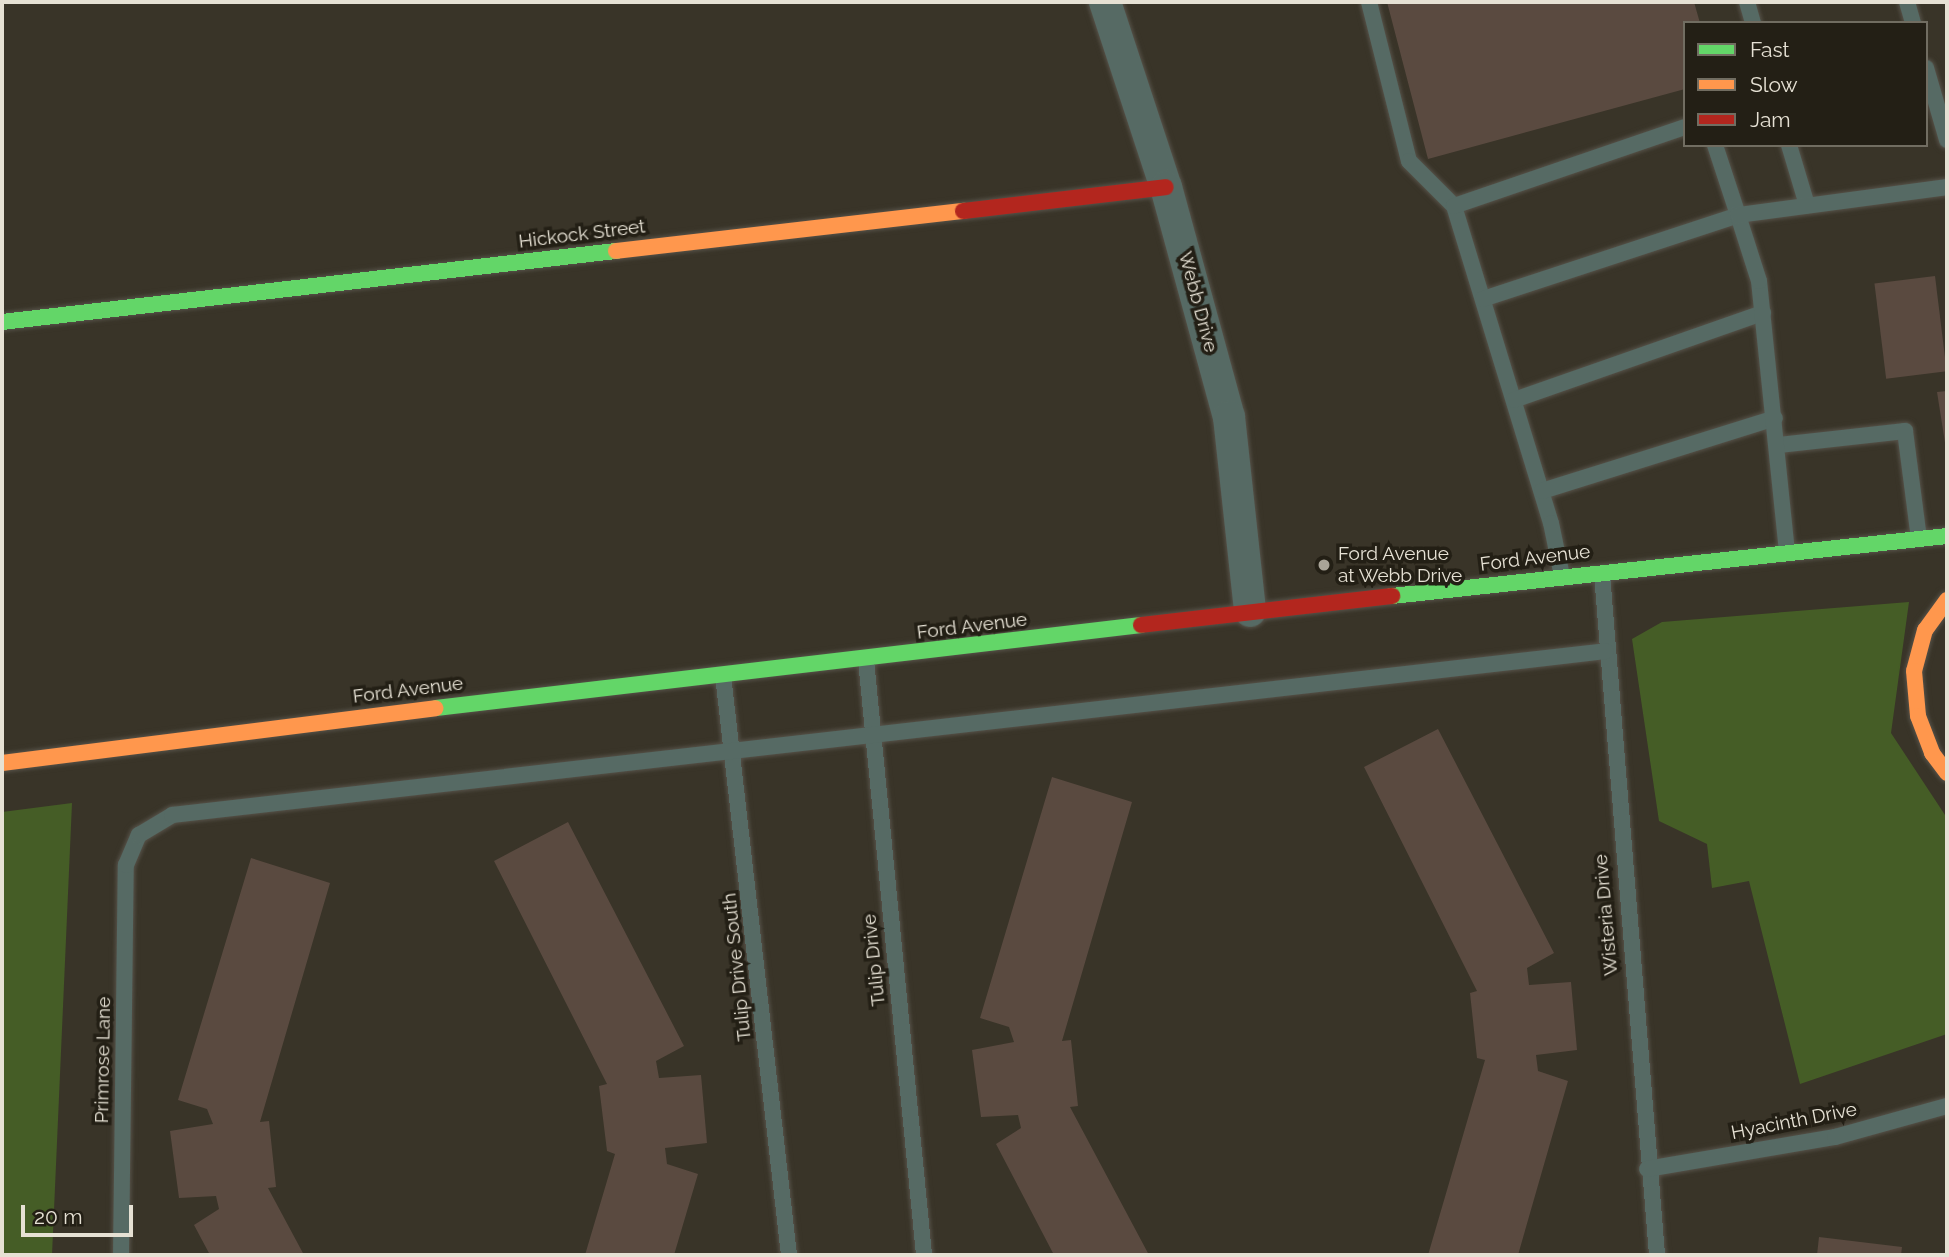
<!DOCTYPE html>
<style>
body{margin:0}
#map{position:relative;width:1949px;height:1257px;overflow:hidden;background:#393428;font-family:Raleway,sans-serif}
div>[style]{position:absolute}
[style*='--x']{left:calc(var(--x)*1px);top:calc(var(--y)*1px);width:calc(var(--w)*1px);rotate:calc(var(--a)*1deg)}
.green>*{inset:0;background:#455d26}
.building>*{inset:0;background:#5a4a40;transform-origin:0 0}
.roads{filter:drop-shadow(0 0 2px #565249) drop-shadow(0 0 2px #565249)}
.lane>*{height:16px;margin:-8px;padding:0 8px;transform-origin:8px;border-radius:8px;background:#566a64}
.street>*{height:32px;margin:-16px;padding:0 16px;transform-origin:16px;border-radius:16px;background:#566a64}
.fast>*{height:16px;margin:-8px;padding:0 8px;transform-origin:8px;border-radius:8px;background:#63d668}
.slow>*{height:16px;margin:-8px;padding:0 8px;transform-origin:8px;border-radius:8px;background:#ff974d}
.jam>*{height:16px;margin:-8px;padding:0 8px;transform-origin:8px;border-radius:8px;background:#b3261e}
.dots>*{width:19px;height:19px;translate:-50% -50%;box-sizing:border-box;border:4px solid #231f15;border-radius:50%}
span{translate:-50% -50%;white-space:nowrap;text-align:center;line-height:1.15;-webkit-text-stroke:7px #231f15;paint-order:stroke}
.street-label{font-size:19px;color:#e6e1d4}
.poi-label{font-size:19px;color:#e6e1d4}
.left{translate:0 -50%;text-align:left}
.frame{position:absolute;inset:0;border:4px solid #e6e1d4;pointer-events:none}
.legend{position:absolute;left:1683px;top:21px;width:245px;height:126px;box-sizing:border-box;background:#231f15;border:2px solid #716d61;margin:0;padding:9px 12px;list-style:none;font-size:21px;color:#e6e1d4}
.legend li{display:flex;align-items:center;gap:14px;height:35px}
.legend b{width:35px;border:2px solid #716d61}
.scale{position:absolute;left:21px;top:1205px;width:112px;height:32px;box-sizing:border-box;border:4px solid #e6e1d4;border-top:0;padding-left:9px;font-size:21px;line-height:24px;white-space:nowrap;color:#e6e1d4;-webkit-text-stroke:5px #231f15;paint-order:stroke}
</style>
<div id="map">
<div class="green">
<i style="clip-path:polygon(1909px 602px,1891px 733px,1947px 818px,1947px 1034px,1800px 1084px,1749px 881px,1712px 888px,1707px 844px,1659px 821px,1632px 639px,1662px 622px)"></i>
<i style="clip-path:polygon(72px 803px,52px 1255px,2px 1255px,2px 812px)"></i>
</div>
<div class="building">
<i style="clip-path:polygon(1387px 2px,1694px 2px,1700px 23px,1685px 23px,1685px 89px,1428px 159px)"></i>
<i style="left:1935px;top:276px;width:96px;height:61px;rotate:83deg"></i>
<i style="clip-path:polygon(1947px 391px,1947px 449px,1946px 449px,1937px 392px)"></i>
<i style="clip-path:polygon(1438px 729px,1554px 953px,1527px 968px,1529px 985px,1571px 982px,1577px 1050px,1536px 1055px,1538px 1071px,1568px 1081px,1518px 1255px,1428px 1255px,1485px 1060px,1477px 1058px,1470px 993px,1477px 991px,1364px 767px)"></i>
<i style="clip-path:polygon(1052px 777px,1132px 802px,1062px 1041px,1071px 1040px,1078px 1106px,1070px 1107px,1149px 1255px,1054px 1255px,996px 1144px,1021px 1128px,1018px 1115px,981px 1117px,972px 1050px,1014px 1042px,1009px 1027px,980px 1018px)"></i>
<i style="clip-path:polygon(568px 822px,684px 1046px,656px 1061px,659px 1078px,701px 1075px,707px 1143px,665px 1148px,667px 1164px,698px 1174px,674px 1255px,585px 1255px,615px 1154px,607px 1151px,599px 1086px,607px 1084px,494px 861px)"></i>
<i style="clip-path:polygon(251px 858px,330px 883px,260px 1122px,269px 1121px,276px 1187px,268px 1188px,304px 1255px,210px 1255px,194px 1225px,219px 1209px,216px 1196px,179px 1198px,170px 1131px,213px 1124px,207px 1109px,178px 1100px)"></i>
<i style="clip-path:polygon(1819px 1237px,1902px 1247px,1901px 1255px,1817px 1255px)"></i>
</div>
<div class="roads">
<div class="lane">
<i style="--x:1369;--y:2;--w:164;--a:75.9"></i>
<i style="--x:1409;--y:161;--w:64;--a:45"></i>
<i style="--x:1454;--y:206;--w:332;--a:73"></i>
<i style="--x:1551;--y:523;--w:54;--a:78.3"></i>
<i style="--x:1747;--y:2;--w:22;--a:74"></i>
<i style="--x:1907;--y:2;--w:22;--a:74"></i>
<i style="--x:1926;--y:68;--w:75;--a:73.7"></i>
<i style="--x:1789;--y:145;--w:63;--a:73.3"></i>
<i style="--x:1454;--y:206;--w:244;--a:-18.9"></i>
<i style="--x:1483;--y:299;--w:268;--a:-18.2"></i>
<i style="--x:1738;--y:215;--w:74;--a:-108.2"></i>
<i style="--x:1514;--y:400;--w:264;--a:-19.3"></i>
<i style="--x:1779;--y:445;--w:127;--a:-6.3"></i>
<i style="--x:1905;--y:431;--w:109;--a:82.6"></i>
<i style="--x:1542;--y:491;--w:244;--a:-17.4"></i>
<i style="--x:1787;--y:552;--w:272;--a:-95.9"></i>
<i style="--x:1759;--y:281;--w:69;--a:-107.7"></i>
<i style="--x:1738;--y:215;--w:211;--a:-7.6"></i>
<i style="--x:1602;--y:574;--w:683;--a:85.38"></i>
<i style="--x:866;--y:660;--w:598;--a:84.43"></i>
<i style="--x:723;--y:675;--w:584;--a:83.51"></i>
<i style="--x:1647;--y:1169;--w:191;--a:-9.7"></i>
<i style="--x:1835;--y:1137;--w:116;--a:-15.5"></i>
<i style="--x:121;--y:1255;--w:390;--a:-89.3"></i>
<i style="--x:126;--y:865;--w:33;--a:-67"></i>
<i style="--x:139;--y:835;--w:39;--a:-31"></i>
<i style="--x:172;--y:815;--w:1443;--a:-6.52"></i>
</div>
<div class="street">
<i style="--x:1105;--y:2;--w:195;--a:71.8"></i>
<i style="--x:1166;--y:187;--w:238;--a:74.7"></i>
<i style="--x:1229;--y:417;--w:195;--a:83.8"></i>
</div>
<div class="fast">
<i style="--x:2;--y:322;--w:618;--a:-6.6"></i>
<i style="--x:1392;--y:596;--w:558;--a:-6.17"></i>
<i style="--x:436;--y:708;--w:710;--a:-6.71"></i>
</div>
<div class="slow">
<i style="--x:616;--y:251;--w:349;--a:-6.6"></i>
<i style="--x:1947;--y:600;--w:37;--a:126"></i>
<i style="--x:1925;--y:630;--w:42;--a:105"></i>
<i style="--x:1914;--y:671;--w:45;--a:84.9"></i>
<i style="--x:1918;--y:716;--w:40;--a:69"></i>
<i style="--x:1932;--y:753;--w:25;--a:53"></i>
<i style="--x:2;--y:763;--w:437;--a:-7.2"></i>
</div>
<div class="jam">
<i style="--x:963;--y:211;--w:204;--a:-6.7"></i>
<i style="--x:1141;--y:625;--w:253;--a:-6.6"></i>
</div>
</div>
<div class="dots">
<i style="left:1324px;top:565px;background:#a9a498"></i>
</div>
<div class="street-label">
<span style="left:582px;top:234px;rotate:-7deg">Hickock Street</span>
<span style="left:1198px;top:302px;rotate:75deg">Webb Drive</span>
<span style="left:1535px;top:558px;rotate:-7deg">Ford Avenue</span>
<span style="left:972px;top:626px;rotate:-7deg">Ford Avenue</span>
<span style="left:408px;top:690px;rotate:-7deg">Ford Avenue</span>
<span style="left:1606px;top:915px;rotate:-95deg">Wisteria Drive</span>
<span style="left:874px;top:960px;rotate:-96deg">Tulip Drive</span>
<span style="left:737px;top:967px;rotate:-96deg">Tulip Drive South</span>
<span style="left:103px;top:1060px;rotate:-89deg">Primrose Lane</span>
<span style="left:1794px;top:1121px;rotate:-11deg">Hyacinth Drive</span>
</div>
<div class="poi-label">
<span class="left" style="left:1338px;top:565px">Ford Avenue<br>at Webb Drive</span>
</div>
<div class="frame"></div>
<ul class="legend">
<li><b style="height:9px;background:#63d668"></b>Fast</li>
<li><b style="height:9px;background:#ff974d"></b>Slow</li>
<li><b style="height:9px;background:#b3261e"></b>Jam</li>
</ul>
<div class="scale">20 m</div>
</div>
